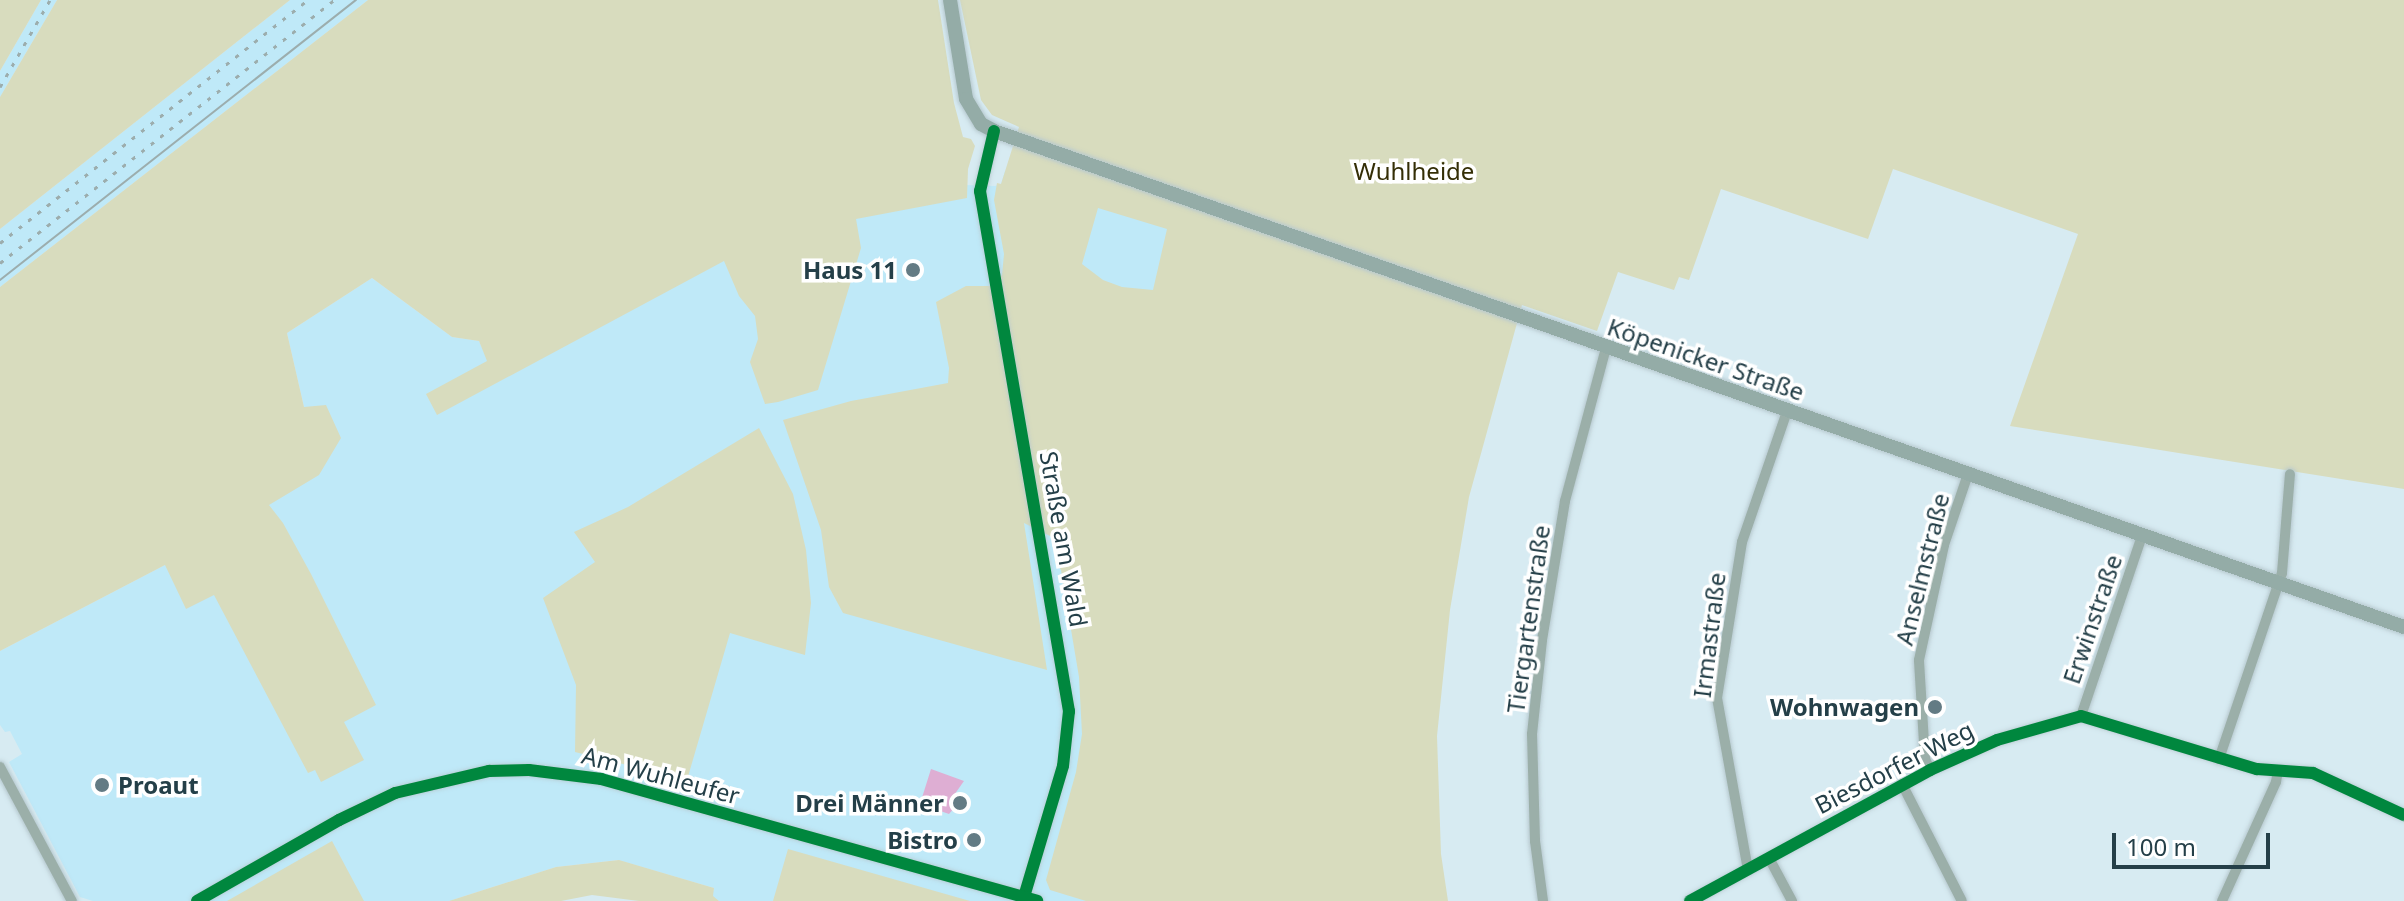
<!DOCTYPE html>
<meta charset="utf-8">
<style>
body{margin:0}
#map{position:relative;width:2404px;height:901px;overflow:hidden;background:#d7ebf2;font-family:"Noto Sans",sans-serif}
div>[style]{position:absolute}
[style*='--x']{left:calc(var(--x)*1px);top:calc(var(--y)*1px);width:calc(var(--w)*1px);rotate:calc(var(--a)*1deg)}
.built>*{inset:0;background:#bfe9f8}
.green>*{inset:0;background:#d8dcbe}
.water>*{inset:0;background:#deaed3}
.roads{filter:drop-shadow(0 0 2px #b6c8ce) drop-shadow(0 0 2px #b6c8ce)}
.minor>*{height:10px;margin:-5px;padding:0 5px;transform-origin:5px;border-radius:5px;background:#9bafa9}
.secondary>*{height:14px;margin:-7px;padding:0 7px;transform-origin:7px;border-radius:7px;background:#94aca7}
.tram>*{height:2px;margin:-1px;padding:0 1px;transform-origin:1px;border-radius:1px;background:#9cadad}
.rail>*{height:3px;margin-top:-1.5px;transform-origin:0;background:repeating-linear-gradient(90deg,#9cadad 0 4px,transparent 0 12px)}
.cycleway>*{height:12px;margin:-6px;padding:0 6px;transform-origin:6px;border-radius:6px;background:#00873e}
.dots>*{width:22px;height:22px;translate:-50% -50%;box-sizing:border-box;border:4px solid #fff;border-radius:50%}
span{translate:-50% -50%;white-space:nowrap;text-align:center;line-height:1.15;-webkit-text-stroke:7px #fff;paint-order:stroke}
.park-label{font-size:24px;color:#342e06}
.poi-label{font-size:24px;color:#243f48;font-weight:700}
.right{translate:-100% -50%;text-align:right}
.left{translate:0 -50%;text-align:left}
.street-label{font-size:24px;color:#243f48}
.scale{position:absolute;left:2112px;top:833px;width:158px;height:36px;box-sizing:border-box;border:4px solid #243f48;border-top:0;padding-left:10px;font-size:24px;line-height:28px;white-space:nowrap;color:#243f48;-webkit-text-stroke:6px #fff;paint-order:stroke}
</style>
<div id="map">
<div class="built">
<i style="clip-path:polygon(41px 0,57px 0,0 97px,0 71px)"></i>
<i style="clip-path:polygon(290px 0,368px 0,0 287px,0 229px)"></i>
<i style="clip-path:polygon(1005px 171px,1176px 226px,1174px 901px,719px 901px,712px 896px,714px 888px,618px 860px,556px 867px,449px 901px,93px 901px,80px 897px,9px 762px,22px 754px,10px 731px,5px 732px,0 725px,0 651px,165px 565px,304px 407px,287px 333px,372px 278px,452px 337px,479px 341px,488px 361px,843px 197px,964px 185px,995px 186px,1001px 184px)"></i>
</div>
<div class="green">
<i style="clip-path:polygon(0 0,41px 0,0 71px)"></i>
<i style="clip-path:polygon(57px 0,290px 0,0 229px,0 97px)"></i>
<i style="clip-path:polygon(368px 0,938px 0,954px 103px,963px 137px,971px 139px,975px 146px,968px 169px,967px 198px,856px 219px,861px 248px,818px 390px,778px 402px,765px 404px,750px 362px,758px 339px,755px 316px,739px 296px,724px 261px,437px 415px,426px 394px,487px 361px,479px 341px,452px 337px,372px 278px,287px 333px,304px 407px,326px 405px,341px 438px,319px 475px,269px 505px,283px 523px,311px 574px,376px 705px,344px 722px,364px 760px,321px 782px,315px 770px,308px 773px,214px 595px,186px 609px,165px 565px,0 651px,0 287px)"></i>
<i style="clip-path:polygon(evenodd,960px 0,2404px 0,2404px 489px,2010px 426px,2078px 234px,1893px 169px,1868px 239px,1721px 189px,1689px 280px,1679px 277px,1674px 290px,1618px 272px,1597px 331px,1522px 305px,1469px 497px,1450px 610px,1437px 736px,1441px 854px,1448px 901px,1086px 901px,1050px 890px,1046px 880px,1076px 772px,1082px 734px,1079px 677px,1061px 570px,1055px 562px,1061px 555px,1062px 542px,1024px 523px,1047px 670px,843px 613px,829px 587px,821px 530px,783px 420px,851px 401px,948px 383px,949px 368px,936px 302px,966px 286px,989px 286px,1002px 275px,1004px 254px,994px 200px,997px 183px,1001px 184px,1019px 127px,992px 115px,981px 100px,960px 0,1098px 208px,1167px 229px,1153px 290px,1122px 287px,1103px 280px,1082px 264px,1098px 208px)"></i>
<i style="clip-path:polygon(759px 428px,793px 494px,806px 550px,811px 603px,805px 655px,730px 633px,687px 780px,575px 752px,576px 685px,543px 598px,595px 562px,574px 532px,628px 507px)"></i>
<i style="clip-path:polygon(332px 841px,364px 901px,227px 901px)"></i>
<i style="clip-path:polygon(788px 849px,970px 901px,773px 901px)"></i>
<i style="clip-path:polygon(619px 860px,714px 888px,713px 896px,719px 901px,639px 901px,592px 895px,561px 901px,449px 901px,556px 867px)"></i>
</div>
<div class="water">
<i style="clip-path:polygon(931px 769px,964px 781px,952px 798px,955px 807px,949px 814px,920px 804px)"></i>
</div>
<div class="roads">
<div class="minor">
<i style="--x:994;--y:131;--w:62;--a:103.1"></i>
<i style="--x:980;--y:191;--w:528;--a:80.29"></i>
<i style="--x:1069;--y:711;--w:55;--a:96.2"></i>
<i style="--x:1063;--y:766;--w:137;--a:106.6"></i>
<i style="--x:2081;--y:716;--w:190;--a:-71.3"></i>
<i style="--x:2219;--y:759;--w:196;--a:-71.3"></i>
<i style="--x:2282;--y:573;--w:99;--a:-85.4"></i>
<i style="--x:0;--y:767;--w:152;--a:61.8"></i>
<i style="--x:1930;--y:770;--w:12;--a:-114"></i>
<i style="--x:1925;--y:759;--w:99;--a:-93.5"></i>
<i style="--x:1919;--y:660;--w:118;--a:-77.7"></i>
<i style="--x:1944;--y:545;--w:75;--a:-71.3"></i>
<i style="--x:1902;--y:784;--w:131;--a:62.9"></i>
<i style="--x:1769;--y:858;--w:49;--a:61.9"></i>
<i style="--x:1748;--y:870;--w:175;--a:-100.2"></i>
<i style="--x:1717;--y:698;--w:158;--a:-80.9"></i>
<i style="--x:1742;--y:542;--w:139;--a:-71"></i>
<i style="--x:197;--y:901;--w:163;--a:-29.7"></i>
<i style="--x:339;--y:820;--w:62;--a:-25.7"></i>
<i style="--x:395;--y:793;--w:97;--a:-13.2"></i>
<i style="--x:489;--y:771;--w:40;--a:-1.4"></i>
<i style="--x:529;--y:770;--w:73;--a:7.1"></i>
<i style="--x:601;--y:779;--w:453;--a:15.6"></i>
<i style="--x:1543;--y:901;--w:61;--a:-97.6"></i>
<i style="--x:1535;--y:841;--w:107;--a:-91.6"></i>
<i style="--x:1532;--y:734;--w:95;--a:-83.9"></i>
<i style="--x:1542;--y:640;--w:141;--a:-80.6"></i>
<i style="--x:1565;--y:501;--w:158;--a:-75"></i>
<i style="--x:1690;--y:901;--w:273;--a:-28.6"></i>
<i style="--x:1930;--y:770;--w:73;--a:-24.1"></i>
<i style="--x:1997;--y:740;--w:87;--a:-15.9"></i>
<i style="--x:2081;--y:716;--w:184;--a:16.8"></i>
<i style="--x:2257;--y:769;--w:56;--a:4.1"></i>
<i style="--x:2313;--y:773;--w:100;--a:24.8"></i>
<i style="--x:2222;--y:901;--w:131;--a:-65.6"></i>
<i style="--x:2276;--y:782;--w:11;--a:-80"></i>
</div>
<div class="secondary">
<i style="--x:950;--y:0;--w:100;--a:80.8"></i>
<i style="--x:966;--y:99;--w:29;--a:59"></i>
<i style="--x:981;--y:124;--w:15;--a:28"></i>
<i style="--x:994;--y:131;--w:1495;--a:19.38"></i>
</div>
</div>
<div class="tram">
<i style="--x:0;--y:280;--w:453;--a:-38.2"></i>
</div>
<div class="rail">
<i style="--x:0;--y:87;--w:100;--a:-60.1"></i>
<i style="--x:0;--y:243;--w:392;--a:-38.3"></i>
<i style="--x:0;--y:263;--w:425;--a:-38.2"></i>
</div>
<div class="cycleway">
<i style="--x:994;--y:131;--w:62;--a:103.1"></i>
<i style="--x:980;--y:191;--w:528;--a:80.29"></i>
<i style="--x:1069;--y:711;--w:55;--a:96.2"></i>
<i style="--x:1063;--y:766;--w:137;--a:106.6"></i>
<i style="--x:197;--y:901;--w:163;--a:-29.7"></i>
<i style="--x:339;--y:820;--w:62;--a:-25.7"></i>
<i style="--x:395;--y:793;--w:97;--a:-13.2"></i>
<i style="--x:489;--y:771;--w:40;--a:-1.4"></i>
<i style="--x:529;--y:770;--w:73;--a:7.1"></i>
<i style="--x:601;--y:779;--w:453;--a:15.6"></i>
<i style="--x:1690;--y:901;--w:273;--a:-28.6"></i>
<i style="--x:1930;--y:770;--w:73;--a:-24.1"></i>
<i style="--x:1997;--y:740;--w:87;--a:-15.9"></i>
<i style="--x:2081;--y:716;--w:184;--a:16.8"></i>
<i style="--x:2257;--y:769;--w:56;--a:4.1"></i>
<i style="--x:2313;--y:773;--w:100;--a:24.8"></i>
</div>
<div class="dots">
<i style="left:913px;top:270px;background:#637b84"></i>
<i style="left:1935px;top:707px;background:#637b84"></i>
<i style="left:102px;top:785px;background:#637b84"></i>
<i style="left:960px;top:803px;background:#637b84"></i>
<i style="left:974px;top:840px;background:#637b84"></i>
</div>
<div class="park-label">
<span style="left:1414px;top:171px">Wuhlheide</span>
</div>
<div class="poi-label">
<span class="right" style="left:897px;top:270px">Haus 11</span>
<span class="right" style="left:1919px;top:707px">Wohnwagen</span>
<span class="left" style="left:118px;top:785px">Proaut</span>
<span class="right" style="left:944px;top:803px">Drei Männer</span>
<span class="right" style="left:958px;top:840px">Bistro</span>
</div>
<div class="street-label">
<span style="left:1706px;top:359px;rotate:19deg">Köpenicker Straße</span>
<span style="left:1064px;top:539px;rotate:80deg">Straße am Wald</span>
<span style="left:1922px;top:569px;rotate:-76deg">Anselmstraße</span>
<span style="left:1528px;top:619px;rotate:-82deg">Tiergartenstraße</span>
<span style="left:2092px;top:619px;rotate:-71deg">Erwinstraße</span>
<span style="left:1709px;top:635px;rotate:-83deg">Irmastraße</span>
<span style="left:1894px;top:767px;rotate:-27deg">Biesdorfer Weg</span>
<span style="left:661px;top:775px;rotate:15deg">Am Wuhleufer</span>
</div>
<div class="scale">100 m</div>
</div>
